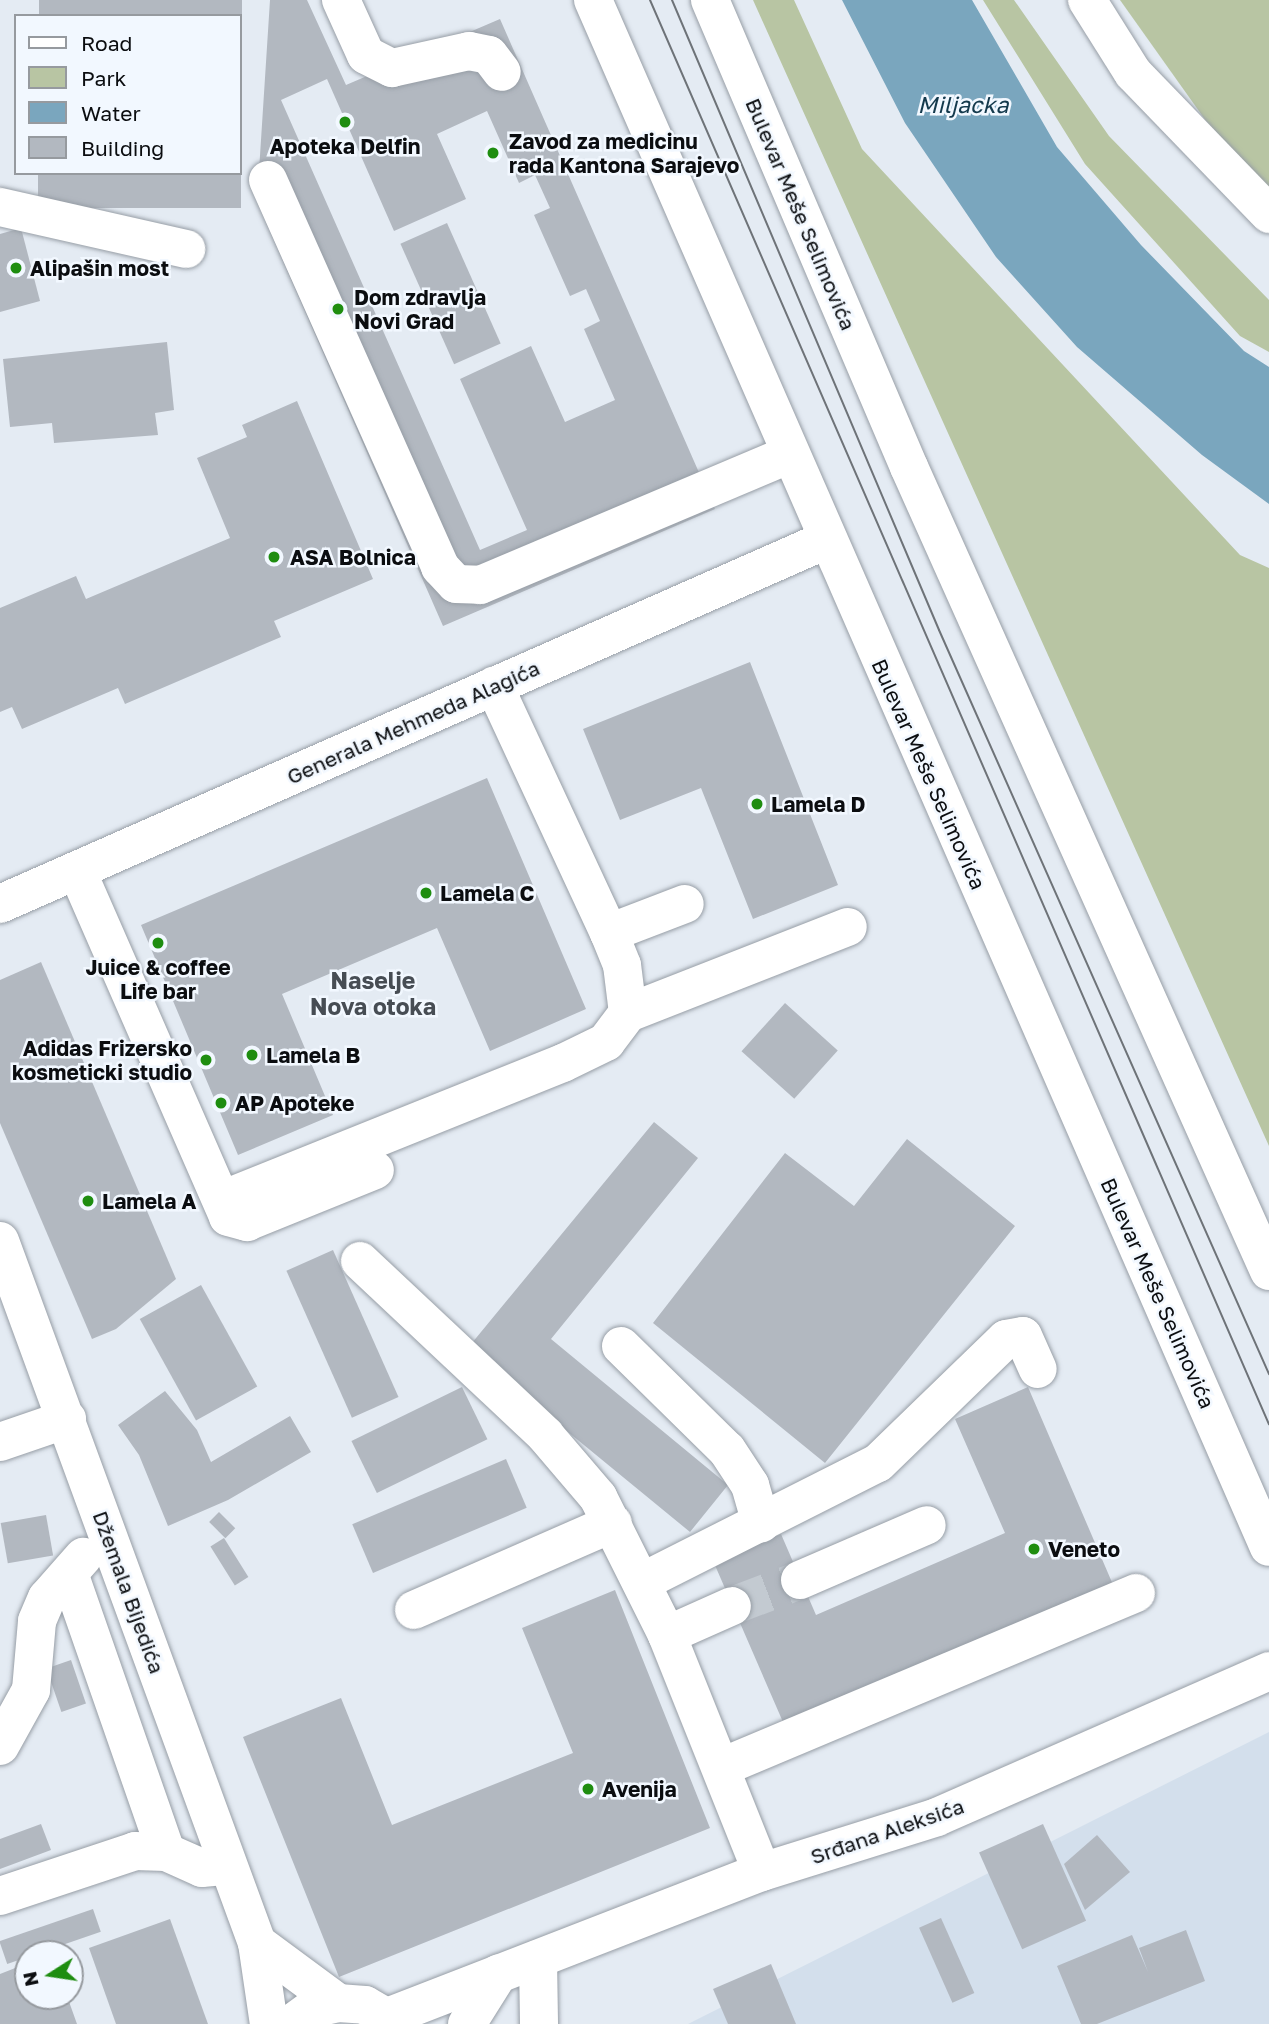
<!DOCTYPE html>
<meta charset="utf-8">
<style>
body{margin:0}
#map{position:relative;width:1269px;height:2024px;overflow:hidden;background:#e4ebf3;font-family:"Golos Text",sans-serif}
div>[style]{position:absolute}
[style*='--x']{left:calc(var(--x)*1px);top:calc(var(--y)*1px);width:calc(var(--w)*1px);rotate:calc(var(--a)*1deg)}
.built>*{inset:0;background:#d3dfec}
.green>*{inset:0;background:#b8c5a3}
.water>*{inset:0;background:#7aa6be}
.building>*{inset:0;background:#b2b8c0;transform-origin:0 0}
.minor-tunnel>*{height:38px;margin-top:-19px;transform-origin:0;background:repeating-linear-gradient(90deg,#c3cad1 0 38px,transparent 0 57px)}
.roads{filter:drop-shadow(0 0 2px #979ea6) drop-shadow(0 0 2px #979ea6)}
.minor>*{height:38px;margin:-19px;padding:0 19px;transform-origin:19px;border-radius:19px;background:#fff}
.major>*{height:38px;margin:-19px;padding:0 19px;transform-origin:19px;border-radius:19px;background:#fff}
.tram>*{height:2px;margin:-1px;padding:0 1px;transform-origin:1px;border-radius:1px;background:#6e7378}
.dots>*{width:19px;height:19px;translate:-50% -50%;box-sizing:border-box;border:4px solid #f2f8ff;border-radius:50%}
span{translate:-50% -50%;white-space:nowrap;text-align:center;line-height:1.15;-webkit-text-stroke:5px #f2f8ff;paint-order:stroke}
.poi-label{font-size:21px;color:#0b0d10;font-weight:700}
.left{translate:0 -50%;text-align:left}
.right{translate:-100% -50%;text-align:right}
.street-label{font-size:21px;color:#0b0d10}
.water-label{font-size:23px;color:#143a4d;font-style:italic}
.neighbourhood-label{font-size:23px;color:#474d54;font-weight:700}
.legend{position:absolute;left:14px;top:14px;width:228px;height:161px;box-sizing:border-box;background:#f2f8ff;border:2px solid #969a9f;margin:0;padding:9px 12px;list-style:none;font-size:21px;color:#0b0d10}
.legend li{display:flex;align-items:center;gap:14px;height:35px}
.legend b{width:35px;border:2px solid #969a9f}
.north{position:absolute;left:14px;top:1940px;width:70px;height:70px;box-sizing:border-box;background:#f2f8ff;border:2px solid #969a9f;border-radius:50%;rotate:258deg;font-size:19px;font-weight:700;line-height:28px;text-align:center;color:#0b0d10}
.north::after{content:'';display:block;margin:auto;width:24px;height:32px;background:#1e8d10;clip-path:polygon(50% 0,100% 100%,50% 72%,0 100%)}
</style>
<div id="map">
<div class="built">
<i style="clip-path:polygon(1269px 1732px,1269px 2024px,688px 2024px)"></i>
</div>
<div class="green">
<i style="clip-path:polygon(753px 0,794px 0,862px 149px,1240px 555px,1269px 568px,1269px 1146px)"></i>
<i style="clip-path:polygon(983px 0,1014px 0,1109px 136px,1269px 300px,1269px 352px,1240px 336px,1085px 164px)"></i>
<i style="clip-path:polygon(1120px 0,1269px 0,1269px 189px,1206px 121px)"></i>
</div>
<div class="water">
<i style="clip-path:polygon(842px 0,972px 0,1057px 147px,1141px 245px,1244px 351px,1269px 367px,1269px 504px,1202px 455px,1077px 347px,996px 257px,905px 123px)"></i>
</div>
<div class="building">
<i style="left:39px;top:0;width:203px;height:16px"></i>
<i style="clip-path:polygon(evenodd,270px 0,307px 0,346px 85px,500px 19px,715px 509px,443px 626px,257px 202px,270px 0,327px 79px,394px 231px,466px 199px,437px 134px,487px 111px,519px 183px,535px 175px,550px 208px,534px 215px,570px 296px,586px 289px,600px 321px,584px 329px,615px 400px,565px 422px,531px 346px,460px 379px,527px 530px,480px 550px,281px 100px,327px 79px)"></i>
<i style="left:38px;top:173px;width:203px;height:35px"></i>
<i style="left:447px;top:223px;width:132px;height:51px;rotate:66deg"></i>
<i style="clip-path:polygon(21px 228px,40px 301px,0 312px,0 234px)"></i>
<i style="clip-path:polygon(167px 342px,174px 410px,155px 413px,158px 435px,54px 443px,52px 423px,10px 427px,3px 359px)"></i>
<i style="clip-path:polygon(297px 401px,373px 579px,274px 621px,281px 637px,125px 704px,118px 688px,22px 729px,12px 707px,0 712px,0 608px,76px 576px,86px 599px,230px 538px,197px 458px,247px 437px,242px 425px)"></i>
<i style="clip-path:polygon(750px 662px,838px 885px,753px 919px,701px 788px,620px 820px,583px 729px)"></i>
<i style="clip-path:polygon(487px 778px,586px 1009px,490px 1051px,437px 928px,282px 994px,333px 1115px,238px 1155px,141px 925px)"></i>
<i style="clip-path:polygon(41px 962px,176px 1279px,116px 1329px,92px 1339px,0 1123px,0 980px)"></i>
<i style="left:785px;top:1003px;width:71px;height:65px;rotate:42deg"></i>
<i style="clip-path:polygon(654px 1122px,698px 1158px,551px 1339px,728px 1485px,690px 1532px,467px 1349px)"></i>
<i style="clip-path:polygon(907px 1139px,1015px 1226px,825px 1463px,653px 1323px,785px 1153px,854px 1206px)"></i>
<i style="left:333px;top:1250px;width:161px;height:51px;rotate:66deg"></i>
<i style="left:201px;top:1285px;width:116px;height:70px;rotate:61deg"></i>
<i style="left:462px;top:1387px;width:58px;height:123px;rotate:64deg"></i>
<i style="clip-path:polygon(1028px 1387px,1114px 1587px,786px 1729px,714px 1563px,781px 1534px,816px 1615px,1005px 1533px,955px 1419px)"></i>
<i style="clip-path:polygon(165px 1391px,197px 1430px,211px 1462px,290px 1416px,311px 1452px,228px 1500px,168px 1526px,139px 1455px,118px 1425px)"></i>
<i style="left:506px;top:1459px;width:53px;height:167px;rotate:67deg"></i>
<i style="left:219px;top:1512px;width:23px;height:14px;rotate:45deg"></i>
<i style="left:46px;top:1515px;width:41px;height:46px;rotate:80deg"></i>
<i style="left:224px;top:1538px;width:46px;height:16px;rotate:58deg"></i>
<i style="clip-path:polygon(615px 1590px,710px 1828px,339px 1977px,243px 1737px,341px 1698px,392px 1825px,573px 1753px,522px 1628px)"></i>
<i style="left:71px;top:1660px;width:46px;height:26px;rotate:71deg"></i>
<i style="clip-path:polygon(41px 1824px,51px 1850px,0 1869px,0 1839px)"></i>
<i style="left:1043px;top:1824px;width:106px;height:70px;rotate:66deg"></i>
<i style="clip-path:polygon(1097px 1835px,1130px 1872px,1085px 1910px,1064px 1864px)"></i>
<i style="left:93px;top:1909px;width:24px;height:99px;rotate:71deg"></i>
<i style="left:941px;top:1918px;width:82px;height:24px;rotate:66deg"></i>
<i style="clip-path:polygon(170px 1919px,208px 2024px,116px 2024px,89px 1948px)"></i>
<i style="clip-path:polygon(1186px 1930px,1205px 1981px,1097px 2024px,1081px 2024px,1057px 1966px,1132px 1935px,1148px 1972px,1139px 1948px)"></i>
<i style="clip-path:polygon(28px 1963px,28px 1996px,67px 1996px,77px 2024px,0 2024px,0 1974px)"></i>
<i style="clip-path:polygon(771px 1964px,796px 2024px,728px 2024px,713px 1989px)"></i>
</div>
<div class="minor-tunnel">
<i style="--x:732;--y:1606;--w:73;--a:-20.9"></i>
</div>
<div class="roads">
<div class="minor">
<i style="--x:341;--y:0;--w:60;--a:65.6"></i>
<i style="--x:366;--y:55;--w:29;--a:27"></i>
<i style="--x:392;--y:68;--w:79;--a:-12.4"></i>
<i style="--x:469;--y:51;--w:20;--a:11"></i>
<i style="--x:489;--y:55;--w:21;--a:53"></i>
<i style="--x:1087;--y:0;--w:86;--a:57.8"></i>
<i style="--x:1133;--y:73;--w:196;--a:46"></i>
<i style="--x:268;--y:180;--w:424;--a:66"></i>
<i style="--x:440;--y:567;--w:23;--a:47"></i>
<i style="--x:456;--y:584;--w:24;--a:2"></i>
<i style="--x:480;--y:585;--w:334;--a:-22.9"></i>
<i style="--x:0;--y:207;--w:191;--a:12.7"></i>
<i style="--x:78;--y:873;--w:375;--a:66.4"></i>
<i style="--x:228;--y:1217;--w:20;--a:15"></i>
<i style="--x:247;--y:1222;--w:138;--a:-22.1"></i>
<i style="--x:0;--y:904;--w:903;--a:-23.78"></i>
<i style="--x:609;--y:933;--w:81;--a:-20.9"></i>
<i style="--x:628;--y:1013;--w:236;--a:-21.4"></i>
<i style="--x:222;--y:1200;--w:367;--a:-21.9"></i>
<i style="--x:563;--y:1063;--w:48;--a:-26"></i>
<i style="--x:606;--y:1042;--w:36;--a:-53"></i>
<i style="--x:628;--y:1013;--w:48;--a:-97.1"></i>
<i style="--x:622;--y:965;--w:35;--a:-112"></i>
<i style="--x:609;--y:933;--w:273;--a:-114.9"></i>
<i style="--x:0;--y:1241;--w:748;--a:69.89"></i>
<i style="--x:257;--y:1943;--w:82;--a:81.6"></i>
<i style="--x:360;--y:1261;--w:254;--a:43.2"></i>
<i style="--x:545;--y:1435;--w:82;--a:49.5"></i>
<i style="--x:598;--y:1497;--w:154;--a:63.4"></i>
<i style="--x:667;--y:1635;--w:255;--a:68.2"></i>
<i style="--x:621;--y:1346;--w:148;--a:44.5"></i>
<i style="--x:727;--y:1450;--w:42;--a:56.7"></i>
<i style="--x:750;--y:1485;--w:40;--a:74"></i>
<i style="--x:0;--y:1442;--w:71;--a:-18.9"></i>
<i style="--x:70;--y:1576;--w:292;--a:70.8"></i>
<i style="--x:800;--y:1580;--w:138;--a:-23.4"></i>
<i style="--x:642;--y:1582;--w:264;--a:-26.8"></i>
<i style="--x:878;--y:1463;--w:178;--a:-44.1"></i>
<i style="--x:1006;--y:1339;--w:17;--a:-10"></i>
<i style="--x:1023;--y:1336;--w:36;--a:66"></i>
<i style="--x:414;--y:1610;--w:217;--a:-23.6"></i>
<i style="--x:667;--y:1635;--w:71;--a:-24"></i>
<i style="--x:0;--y:1746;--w:64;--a:-61"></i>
<i style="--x:31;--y:1690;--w:69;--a:-85"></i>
<i style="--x:37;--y:1621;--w:25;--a:-67"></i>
<i style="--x:47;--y:1598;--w:55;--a:-48.7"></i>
<i style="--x:722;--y:1767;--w:449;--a:-22.8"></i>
<i style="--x:0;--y:1896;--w:142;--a:-18.4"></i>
<i style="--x:135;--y:1851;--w:31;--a:2"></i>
<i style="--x:166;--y:1852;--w:39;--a:24"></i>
<i style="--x:202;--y:1868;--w:24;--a:-5"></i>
<i style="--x:257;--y:1943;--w:101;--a:36.5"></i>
<i style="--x:538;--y:1959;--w:65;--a:89.1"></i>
<i style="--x:390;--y:2016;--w:399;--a:-21.2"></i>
<i style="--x:762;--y:1872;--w:183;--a:-17.4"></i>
<i style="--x:937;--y:1817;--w:363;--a:-23.7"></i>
<i style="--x:291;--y:2024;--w:26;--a:-36"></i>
<i style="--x:312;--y:2009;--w:27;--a:-13"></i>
<i style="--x:338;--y:2003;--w:27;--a:4"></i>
<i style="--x:365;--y:2005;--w:38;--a:30"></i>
<i style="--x:467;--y:2024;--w:60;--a:-57.9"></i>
</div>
<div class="major">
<i style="--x:593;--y:0;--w:1688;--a:66.4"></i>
<i style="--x:710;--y:0;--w:508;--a:66.92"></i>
<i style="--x:909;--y:467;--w:881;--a:65.88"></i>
</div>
</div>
<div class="tram">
<i style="--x:650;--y:0;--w:1553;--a:66.51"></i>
<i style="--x:672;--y:0;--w:684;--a:67.03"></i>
<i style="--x:939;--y:630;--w:814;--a:66.08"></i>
</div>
<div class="dots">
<i style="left:345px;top:122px;background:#1e8d10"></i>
<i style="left:493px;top:153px;background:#1e8d10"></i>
<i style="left:16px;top:268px;background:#1e8d10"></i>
<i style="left:338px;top:309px;background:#1e8d10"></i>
<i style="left:274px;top:557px;background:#1e8d10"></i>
<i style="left:757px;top:804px;background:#1e8d10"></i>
<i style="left:426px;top:893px;background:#1e8d10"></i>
<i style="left:158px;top:943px;background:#1e8d10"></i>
<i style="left:252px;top:1055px;background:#1e8d10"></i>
<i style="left:206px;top:1060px;background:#1e8d10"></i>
<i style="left:221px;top:1103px;background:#1e8d10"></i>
<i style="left:88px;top:1201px;background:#1e8d10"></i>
<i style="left:1034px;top:1549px;background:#1e8d10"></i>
<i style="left:588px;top:1789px;background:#1e8d10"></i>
</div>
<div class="poi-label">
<span class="left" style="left:509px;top:153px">Zavod za medicinu<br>rada Kantona Sarajevo</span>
<span style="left:345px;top:146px">Apoteka Delfin</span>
<span class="left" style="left:30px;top:268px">Alipašin most</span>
<span class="left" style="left:354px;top:309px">Dom zdravlja<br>Novi Grad</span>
<span class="left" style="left:290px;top:557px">ASA Bolnica</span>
<span class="left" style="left:771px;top:804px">Lamela D</span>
<span class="left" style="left:440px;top:893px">Lamela C</span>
<span style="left:158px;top:979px">Juice &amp; coffee<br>Life bar</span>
<span class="right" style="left:192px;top:1060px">Adidas Frizersko<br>kosmeticki studio</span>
<span class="left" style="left:266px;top:1055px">Lamela B</span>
<span class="left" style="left:235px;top:1103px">AP Apoteke</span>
<span class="left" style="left:102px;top:1201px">Lamela A</span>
<span class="left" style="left:1048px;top:1549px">Veneto</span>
<span class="left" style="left:602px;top:1789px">Avenija</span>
</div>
<div class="street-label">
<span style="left:801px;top:214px;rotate:67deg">Bulevar Meše Selimovića</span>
<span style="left:413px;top:722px;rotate:-24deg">Generala Mehmeda Alagića</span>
<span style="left:929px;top:774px;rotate:66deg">Bulevar Meše Selimovića</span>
<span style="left:1158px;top:1293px;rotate:66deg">Bulevar Meše Selimovića</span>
<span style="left:129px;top:1592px;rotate:70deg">Džemala Bijedića</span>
<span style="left:887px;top:1831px;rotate:-19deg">Srđana Aleksića</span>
</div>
<div class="water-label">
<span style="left:963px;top:104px">Miljacka</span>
</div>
<div class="neighbourhood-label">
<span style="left:373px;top:993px">Naselje<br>Nova otoka</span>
</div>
<ul class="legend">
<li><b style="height:9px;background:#fff"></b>Road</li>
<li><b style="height:19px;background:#b8c5a3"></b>Park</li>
<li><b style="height:19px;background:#7aa6be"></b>Water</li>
<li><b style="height:19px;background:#b2b8c0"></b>Building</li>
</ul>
<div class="north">N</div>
</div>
